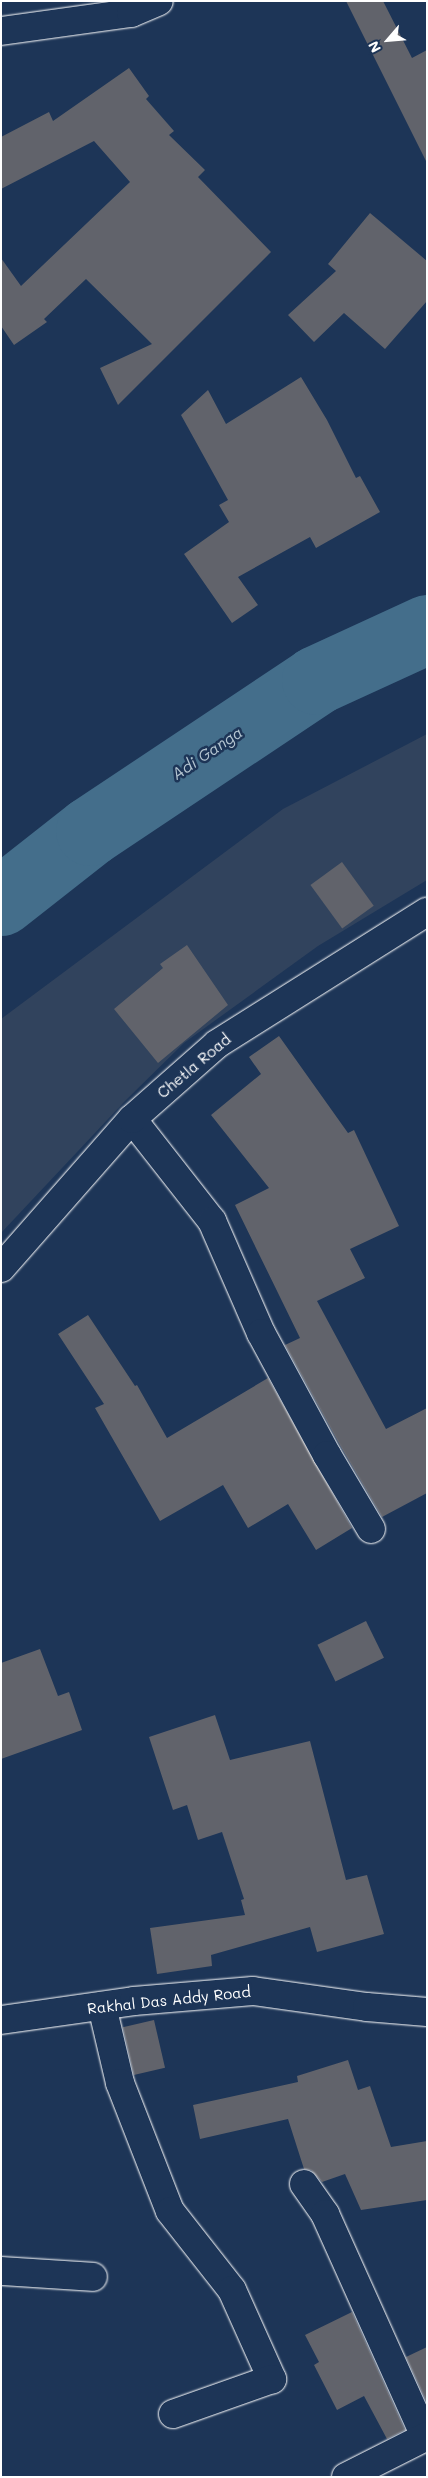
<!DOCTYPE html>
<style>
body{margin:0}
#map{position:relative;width:428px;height:2478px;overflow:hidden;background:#1d3557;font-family:Mali,sans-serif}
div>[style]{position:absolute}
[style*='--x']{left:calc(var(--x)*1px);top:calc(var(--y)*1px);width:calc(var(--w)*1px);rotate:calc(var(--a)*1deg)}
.built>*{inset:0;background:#31435d}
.river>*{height:69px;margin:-34.5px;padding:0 34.5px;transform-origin:34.5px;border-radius:34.5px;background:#446e8b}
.building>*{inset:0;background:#61636b;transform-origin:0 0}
.roads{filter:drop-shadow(0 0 1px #fff) drop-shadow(0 0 1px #fff)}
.minor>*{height:28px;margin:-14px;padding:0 14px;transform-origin:14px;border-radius:14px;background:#1d3557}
.secondary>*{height:28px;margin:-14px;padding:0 14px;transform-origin:14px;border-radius:14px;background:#1d3557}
span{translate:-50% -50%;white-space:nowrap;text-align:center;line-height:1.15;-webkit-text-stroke:5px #1d3557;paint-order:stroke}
.street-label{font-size:15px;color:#fff}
.water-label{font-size:16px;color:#b4c5d1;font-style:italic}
.frame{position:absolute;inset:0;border:2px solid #fff;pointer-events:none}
.north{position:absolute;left:363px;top:15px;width:50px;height:50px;-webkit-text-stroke:4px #1d3557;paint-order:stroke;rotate:243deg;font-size:14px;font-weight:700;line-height:20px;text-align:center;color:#fff}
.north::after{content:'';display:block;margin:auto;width:18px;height:22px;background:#fff;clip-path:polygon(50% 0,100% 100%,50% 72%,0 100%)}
</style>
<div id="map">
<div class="built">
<i style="clip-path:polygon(427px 734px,427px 880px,318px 946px,184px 1043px,125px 1101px,1px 1233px,1px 1019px,283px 809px)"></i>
</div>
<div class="river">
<i style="--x:1;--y:901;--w:113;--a:-38.2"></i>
<i style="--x:90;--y:831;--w:272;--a:-33.7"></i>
<i style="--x:316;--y:680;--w:122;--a:-24.7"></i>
</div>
<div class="building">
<i style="clip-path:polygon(346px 1px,383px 1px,412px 58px,427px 50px,427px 163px)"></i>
<i style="clip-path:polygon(129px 68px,149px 96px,146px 99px,174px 131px,169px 135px,205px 170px,198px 177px,271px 252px,118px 405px,100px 368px,152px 344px,86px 279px,44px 319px,47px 322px,14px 345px,1px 326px,1px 258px,21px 286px,130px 182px,94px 141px,1px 189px,1px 137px,49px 112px,53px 121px)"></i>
<i style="clip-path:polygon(370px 213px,427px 261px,427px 301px,385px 349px,344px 313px,314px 342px,288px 315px,336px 271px,328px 264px)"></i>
<i style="clip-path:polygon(301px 377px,327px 420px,356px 478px,360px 476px,380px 512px,316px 548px,310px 537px,238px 577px,258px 605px,232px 623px,184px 554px,229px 522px,219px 505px,228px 500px,181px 415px,208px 390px,226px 424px)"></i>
<i style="left:342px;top:862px;width:54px;height:39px;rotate:54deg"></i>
<i style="clip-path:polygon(187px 945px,228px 1005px,158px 1063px,114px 1009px,163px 968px,160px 964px)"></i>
<i style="clip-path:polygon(279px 1036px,348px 1133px,354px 1130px,399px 1226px,350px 1249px,365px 1278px,317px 1301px,386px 1429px,427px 1408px,427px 1493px,382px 1517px,341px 1447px,285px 1345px,300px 1338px,235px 1205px,269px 1188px,211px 1115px,261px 1074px,249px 1057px)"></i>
<i style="clip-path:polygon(88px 1315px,135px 1386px,137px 1385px,167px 1438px,268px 1378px,352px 1528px,316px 1550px,288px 1504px,248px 1528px,223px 1485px,160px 1521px,95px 1408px,104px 1404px,58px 1334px)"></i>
<i style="left:366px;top:1621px;width:41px;height:54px;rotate:64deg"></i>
<i style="clip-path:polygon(40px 1649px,58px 1696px,69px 1692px,82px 1730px,1px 1759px,1px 1663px)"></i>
<i style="clip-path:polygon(215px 1715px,230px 1760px,310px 1741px,346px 1880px,367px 1875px,384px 1934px,317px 1952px,310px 1927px,211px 1955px,212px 1966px,157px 1974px,150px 1928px,245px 1915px,241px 1900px,244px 1899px,222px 1832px,198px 1840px,187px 1805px,173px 1810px,149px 1737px)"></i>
<i style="left:154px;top:2020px;width:49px;height:32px;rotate:77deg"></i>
<i style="clip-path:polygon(348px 2060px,358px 2090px,370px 2086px,391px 2147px,427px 2141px,427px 2200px,361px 2210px,345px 2174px,322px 2182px,311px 2170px,304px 2169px,288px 2119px,200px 2139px,193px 2105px,298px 2082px,297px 2076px)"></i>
<i style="clip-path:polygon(352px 2312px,405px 2430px,387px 2439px,364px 2396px,337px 2410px,314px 2365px,319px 2362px,305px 2335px)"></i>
<i style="clip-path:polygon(427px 2347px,427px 2403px,406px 2357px)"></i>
</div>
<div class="roads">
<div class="minor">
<i style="--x:1;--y:31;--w:131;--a:-7.9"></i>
<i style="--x:131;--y:13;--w:30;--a:-23"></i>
<i style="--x:132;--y:1119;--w:130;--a:51.9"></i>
<i style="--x:212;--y:1221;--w:122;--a:66.4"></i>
<i style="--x:261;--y:1333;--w:139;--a:61.6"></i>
<i style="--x:327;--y:1455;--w:86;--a:59.3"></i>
<i style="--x:102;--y:2006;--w:79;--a:76.8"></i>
<i style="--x:120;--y:2083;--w:137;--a:68.7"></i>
<i style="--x:170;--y:2211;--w:100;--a:51.9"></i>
<i style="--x:232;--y:2290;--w:98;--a:65.8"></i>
<i style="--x:272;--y:2379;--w:105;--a:160.5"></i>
<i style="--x:1;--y:2020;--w:134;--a:-8.1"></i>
<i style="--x:134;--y:2001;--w:119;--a:-4.8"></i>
<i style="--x:253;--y:1991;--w:115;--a:8"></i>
<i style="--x:367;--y:2007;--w:60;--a:4.8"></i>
<i style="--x:304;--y:2184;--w:37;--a:55"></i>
<i style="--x:325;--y:2214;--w:244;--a:65.8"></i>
<i style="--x:1;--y:2271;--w:92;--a:3.7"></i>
<i style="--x:346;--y:2477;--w:91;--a:-26.8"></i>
</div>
<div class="secondary">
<i style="--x:1;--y:1268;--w:198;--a:-48.7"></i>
<i style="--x:132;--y:1119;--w:113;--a:-41.4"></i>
<i style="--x:217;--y:1044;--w:248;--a:-32.2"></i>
</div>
</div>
<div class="street-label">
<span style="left:194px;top:1066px;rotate:-40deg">Chetla Road</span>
<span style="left:169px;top:2000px;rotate:-6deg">Rakhal Das Addy Road</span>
</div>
<div class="water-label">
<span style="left:207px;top:753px;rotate:-34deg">Adi Ganga</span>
</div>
<div class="frame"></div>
<div class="north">N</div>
</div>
